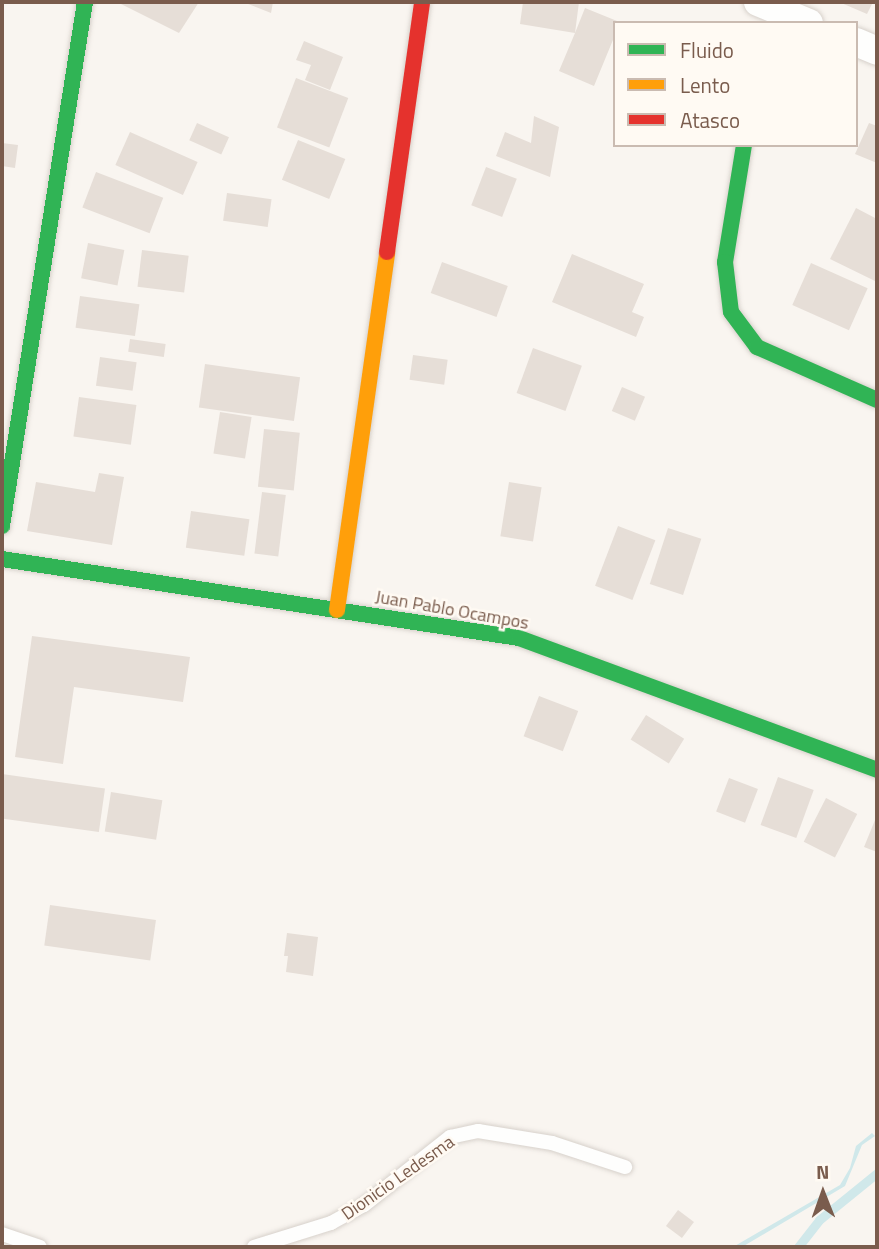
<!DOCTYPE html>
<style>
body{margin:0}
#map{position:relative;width:879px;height:1249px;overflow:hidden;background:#f9f5f0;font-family:"Titillium Web",sans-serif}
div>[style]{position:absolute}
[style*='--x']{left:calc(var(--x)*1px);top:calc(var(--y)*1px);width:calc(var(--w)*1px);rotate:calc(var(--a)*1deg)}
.water>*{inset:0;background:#d0e8ea}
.stream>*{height:9px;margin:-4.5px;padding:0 4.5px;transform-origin:4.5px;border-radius:4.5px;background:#d0e8ea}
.building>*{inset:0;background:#e6ded7;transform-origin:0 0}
.roads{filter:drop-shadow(0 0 2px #d7d1cb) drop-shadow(0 0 2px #d7d1cb)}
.lane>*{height:14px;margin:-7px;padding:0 7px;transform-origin:7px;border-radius:7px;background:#fefefd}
.street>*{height:28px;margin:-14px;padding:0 14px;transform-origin:14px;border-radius:14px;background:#fefefd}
.fast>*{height:16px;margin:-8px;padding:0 8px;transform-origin:8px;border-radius:8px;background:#30b455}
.slow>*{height:16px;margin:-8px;padding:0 8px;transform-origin:8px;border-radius:8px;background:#ff9f0a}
.jam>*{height:16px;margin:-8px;padding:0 8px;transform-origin:8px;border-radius:8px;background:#e5322d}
span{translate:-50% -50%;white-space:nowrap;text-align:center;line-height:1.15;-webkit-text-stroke:5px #fffaf3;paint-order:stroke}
.street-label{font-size:18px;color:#7a5c4d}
.frame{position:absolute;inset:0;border:4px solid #7a5c4d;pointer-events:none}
.legend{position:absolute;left:613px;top:21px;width:245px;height:126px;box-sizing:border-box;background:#fffaf3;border:2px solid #cabbb1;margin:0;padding:9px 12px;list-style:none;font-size:21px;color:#7a5c4d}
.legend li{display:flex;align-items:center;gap:14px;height:35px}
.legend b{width:35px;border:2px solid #cabbb1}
.north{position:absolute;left:788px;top:1158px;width:70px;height:70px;-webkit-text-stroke:5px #fffaf3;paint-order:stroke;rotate:359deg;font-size:19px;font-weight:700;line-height:28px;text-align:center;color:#7a5c4d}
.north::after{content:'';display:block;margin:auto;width:24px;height:32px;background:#7a5c4d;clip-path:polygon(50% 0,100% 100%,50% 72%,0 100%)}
</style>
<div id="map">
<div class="water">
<i style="clip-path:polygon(872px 1133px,875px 1136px,862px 1145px,845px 1186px,742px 1247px,733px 1247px,840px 1185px,850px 1168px,856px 1146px)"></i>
</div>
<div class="stream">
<i style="--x:798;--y:1247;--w:34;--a:-52"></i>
<i style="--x:819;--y:1220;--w:75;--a:-39"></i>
</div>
<div class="building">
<i style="clip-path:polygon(117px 2px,199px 2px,179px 33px)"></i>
<i style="clip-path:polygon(243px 2px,273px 2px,271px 13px)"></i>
<i style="clip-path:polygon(523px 2px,579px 2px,575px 33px,585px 8px,622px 23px,615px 23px,615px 35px,594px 86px,559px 71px,575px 33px,520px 24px)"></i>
<i style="clip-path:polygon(839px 2px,873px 2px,867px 14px)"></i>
<i style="clip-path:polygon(304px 41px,343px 57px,330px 90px,305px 80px,311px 65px,296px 60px)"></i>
<i style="left:296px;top:78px;width:56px;height:53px;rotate:21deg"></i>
<i style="clip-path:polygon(534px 116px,559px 127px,550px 177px,496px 156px,505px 132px,531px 143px)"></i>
<i style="left:197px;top:123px;width:35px;height:19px;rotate:24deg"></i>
<i style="clip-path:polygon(869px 123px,877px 126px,877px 163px,855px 154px)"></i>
<i style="left:130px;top:132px;width:74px;height:36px;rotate:24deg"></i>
<i style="left:298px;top:140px;width:51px;height:43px;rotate:22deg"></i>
<i style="clip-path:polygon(2px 143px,18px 145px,15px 168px,2px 166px)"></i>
<i style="left:486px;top:167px;width:33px;height:41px;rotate:21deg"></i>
<i style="left:96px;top:172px;width:72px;height:38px;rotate:21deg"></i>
<i style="left:227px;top:193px;width:45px;height:28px;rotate:8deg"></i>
<i style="clip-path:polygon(856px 208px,877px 219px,875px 281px,830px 259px)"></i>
<i style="left:88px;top:243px;width:37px;height:36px;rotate:11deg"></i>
<i style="left:142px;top:250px;width:47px;height:37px;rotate:7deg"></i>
<i style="clip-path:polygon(572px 254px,644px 284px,632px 312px,644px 317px,636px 337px,552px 302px)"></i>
<i style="left:442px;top:262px;width:70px;height:33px;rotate:20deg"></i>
<i style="left:811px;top:263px;width:62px;height:46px;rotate:24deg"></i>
<i style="left:80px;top:296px;width:60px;height:32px;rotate:8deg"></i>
<i style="left:130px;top:339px;width:36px;height:13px;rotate:8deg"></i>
<i style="left:533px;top:348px;width:52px;height:48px;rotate:20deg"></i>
<i style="left:413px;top:355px;width:35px;height:25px;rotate:8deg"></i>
<i style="left:100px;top:357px;width:37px;height:29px;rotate:8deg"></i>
<i style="left:205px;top:364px;width:96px;height:44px;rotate:8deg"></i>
<i style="left:622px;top:387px;width:25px;height:26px;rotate:23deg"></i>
<i style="left:79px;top:397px;width:58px;height:40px;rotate:8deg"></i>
<i style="left:220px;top:412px;width:32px;height:42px;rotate:9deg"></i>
<i style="left:264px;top:429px;width:36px;height:58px;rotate:6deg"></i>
<i style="clip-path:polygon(99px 473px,124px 477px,112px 545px,27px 531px,36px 482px,95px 492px)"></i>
<i style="left:509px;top:482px;width:33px;height:55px;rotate:9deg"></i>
<i style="left:262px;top:492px;width:24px;height:62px;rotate:7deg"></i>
<i style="left:191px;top:511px;width:59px;height:37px;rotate:8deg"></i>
<i style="left:618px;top:526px;width:40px;height:64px;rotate:21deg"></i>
<i style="left:668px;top:528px;width:35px;height:59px;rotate:18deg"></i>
<i style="clip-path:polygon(32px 636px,190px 657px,183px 702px,74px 687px,63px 764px,15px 757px)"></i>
<i style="left:539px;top:696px;width:42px;height:43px;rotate:21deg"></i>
<i style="left:646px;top:715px;width:45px;height:29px;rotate:32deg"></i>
<i style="left:2px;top:774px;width:104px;height:44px;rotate:8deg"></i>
<i style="left:778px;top:777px;width:38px;height:51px;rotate:20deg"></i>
<i style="left:729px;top:778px;width:31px;height:36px;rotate:21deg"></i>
<i style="left:111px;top:792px;width:52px;height:40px;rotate:9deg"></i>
<i style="left:826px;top:798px;width:35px;height:49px;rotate:27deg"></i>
<i style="clip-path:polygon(875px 820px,877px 821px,877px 852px,864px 847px)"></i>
<i style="left:50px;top:905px;width:107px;height:41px;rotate:8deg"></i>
<i style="clip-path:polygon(287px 933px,318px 937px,313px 976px,286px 972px,288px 956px,284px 956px)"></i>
<i style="left:678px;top:1210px;width:20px;height:20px;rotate:37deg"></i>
</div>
<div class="roads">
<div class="lane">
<i style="--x:2;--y:1234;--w:40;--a:18.9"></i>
<i style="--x:254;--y:1247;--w:81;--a:-17.3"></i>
<i style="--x:331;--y:1223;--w:38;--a:-29"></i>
<i style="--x:364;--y:1205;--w:110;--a:-38.3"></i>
<i style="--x:450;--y:1137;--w:29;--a:-12"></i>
<i style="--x:478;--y:1131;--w:75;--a:9.2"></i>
<i style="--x:552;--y:1143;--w:77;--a:18.2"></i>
</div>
<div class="street">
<i style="--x:758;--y:2;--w:55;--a:22.4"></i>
<i style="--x:856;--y:42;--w:23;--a:23"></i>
</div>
<div class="fast">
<i style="--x:744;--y:145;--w:119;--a:99.2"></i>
<i style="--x:725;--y:262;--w:50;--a:83.2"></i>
<i style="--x:731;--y:312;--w:44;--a:53.4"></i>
<i style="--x:757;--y:347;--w:131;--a:23.8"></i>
<i style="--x:2;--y:526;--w:531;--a:-81"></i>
<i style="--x:2;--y:559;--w:523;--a:8.69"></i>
<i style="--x:519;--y:638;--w:382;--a:20.2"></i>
</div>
<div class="slow">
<i style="--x:337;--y:610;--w:361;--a:-82"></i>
</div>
<div class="jam">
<i style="--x:387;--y:252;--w:252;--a:-82"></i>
</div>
</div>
<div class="street-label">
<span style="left:452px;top:610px;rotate:10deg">Juan Pablo Ocampos</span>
<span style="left:398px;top:1178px;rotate:-35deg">Dionicio Ledesma</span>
</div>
<div class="frame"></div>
<ul class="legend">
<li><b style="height:9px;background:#30b455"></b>Fluido</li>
<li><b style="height:9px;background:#ff9f0a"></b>Lento</li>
<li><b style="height:9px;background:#e5322d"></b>Atasco</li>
</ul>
<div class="north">N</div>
</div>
